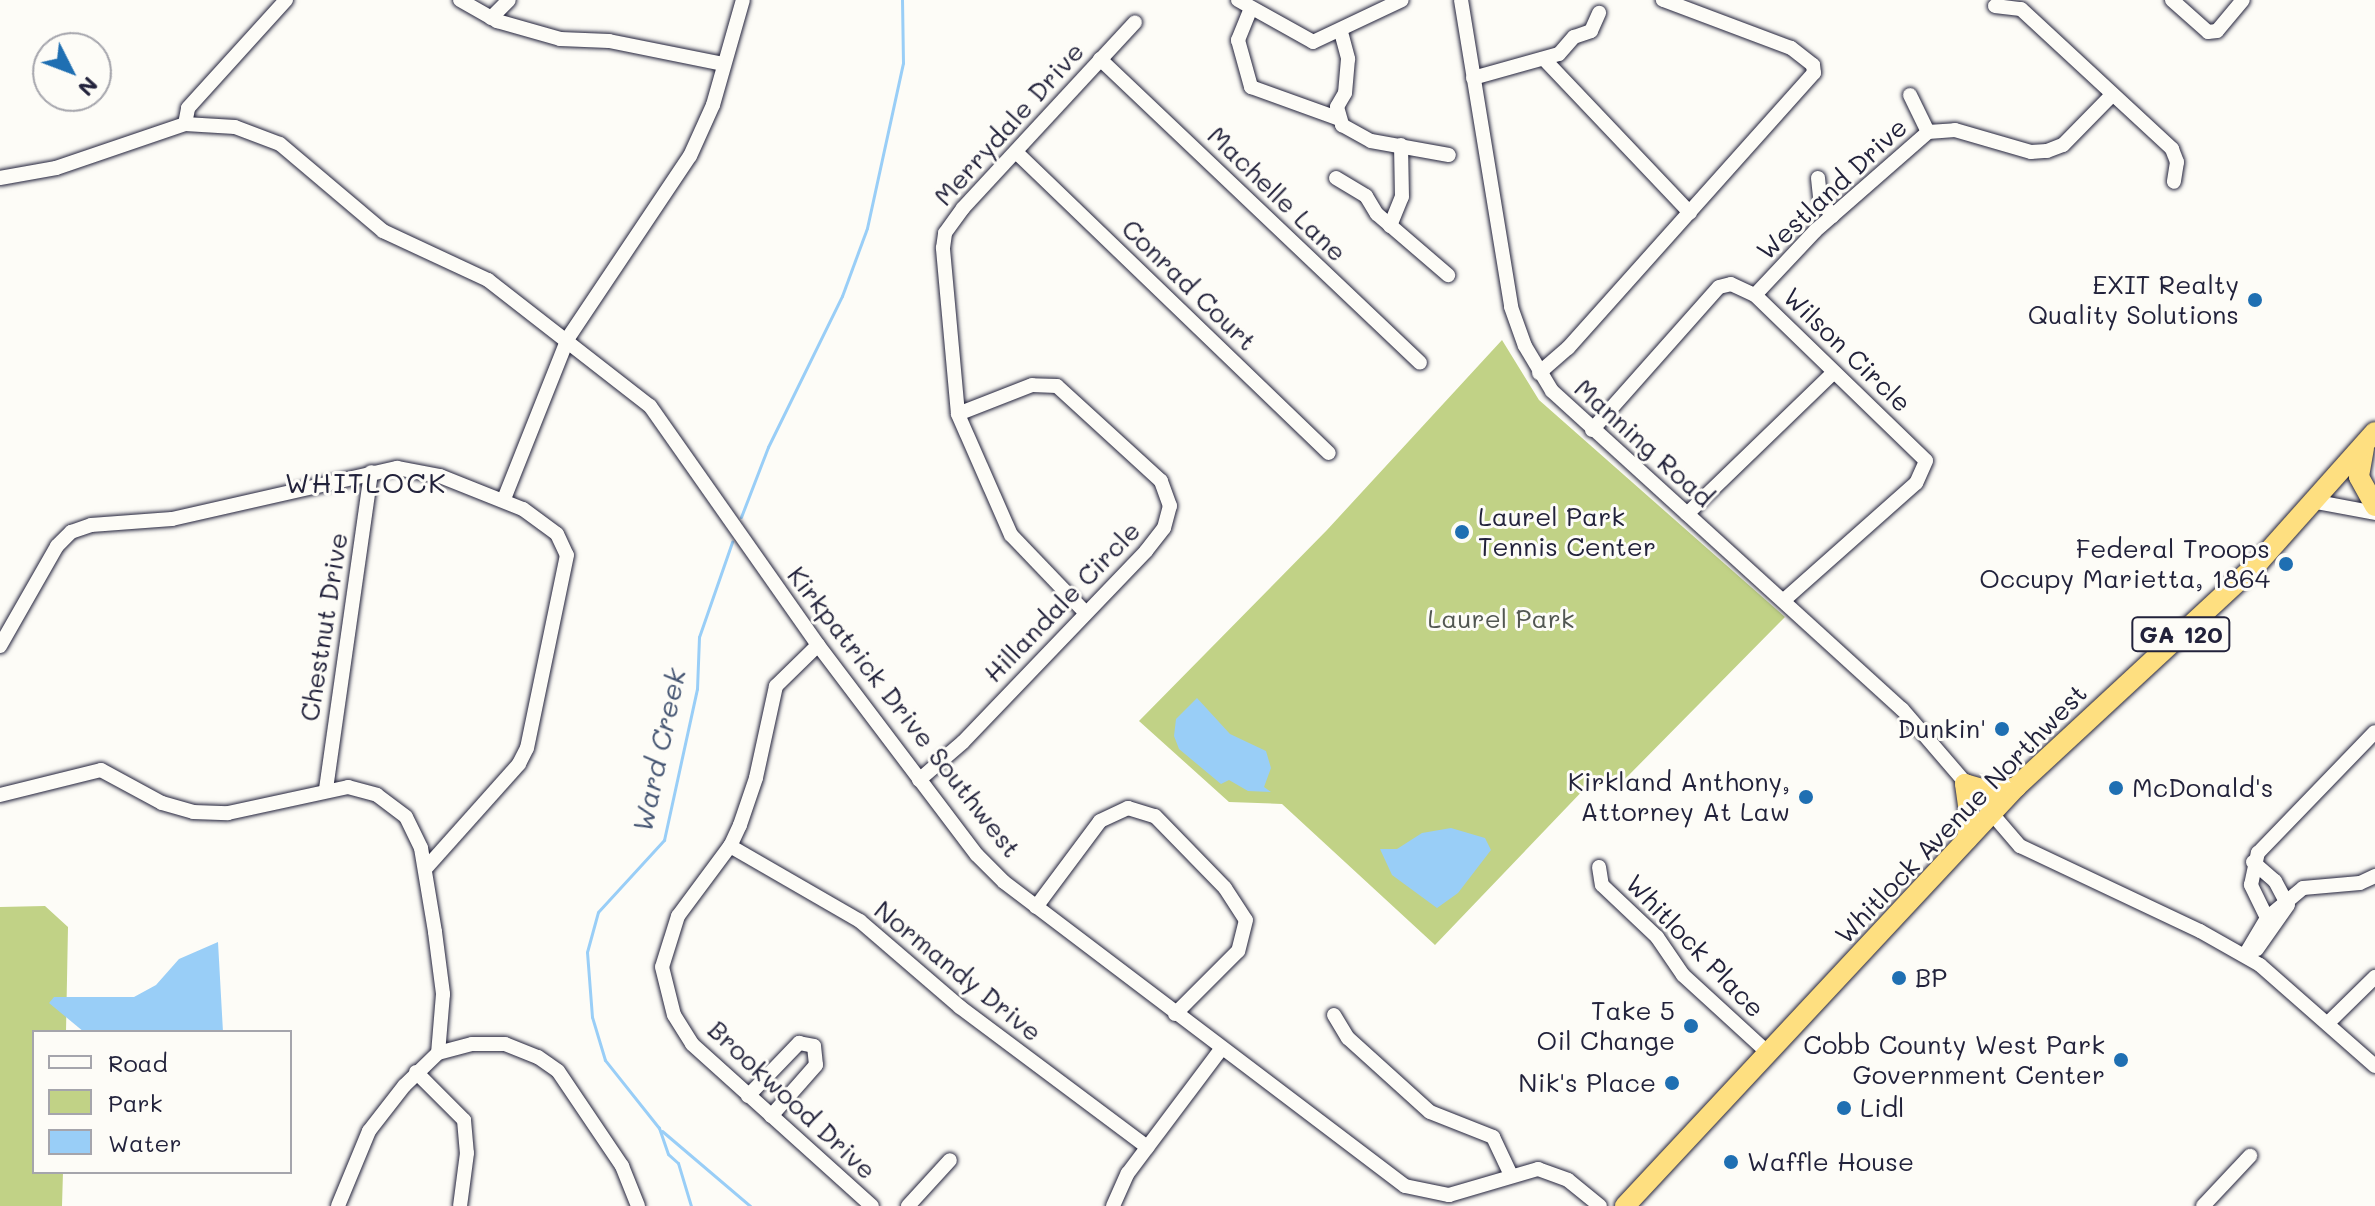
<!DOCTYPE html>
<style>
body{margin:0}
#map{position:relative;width:2375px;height:1206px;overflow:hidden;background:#fdfcf7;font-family:Mali,sans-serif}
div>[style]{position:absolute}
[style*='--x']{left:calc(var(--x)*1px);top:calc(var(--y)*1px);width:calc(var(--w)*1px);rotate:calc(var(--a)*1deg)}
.green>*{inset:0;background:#c1d286}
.water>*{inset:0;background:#99cef7}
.stream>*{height:3px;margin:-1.5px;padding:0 1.5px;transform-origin:1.5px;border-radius:1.5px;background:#99cef7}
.roads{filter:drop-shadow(0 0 2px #22223b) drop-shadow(0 0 2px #22223b)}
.minor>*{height:14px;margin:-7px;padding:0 7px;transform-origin:7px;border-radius:7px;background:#fdfcf7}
.highway>*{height:20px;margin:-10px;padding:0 10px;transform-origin:10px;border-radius:10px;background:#fedf80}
.dots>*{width:22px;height:22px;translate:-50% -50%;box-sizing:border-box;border:4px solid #fdfcf7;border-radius:50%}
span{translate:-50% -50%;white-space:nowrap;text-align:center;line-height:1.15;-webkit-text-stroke:6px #fdfcf7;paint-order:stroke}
.shield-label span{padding:2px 6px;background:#fdfcf7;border:2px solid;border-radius:6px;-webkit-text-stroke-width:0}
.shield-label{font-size:24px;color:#22223b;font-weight:700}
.street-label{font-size:26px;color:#22223b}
.poi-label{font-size:26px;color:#22223b}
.right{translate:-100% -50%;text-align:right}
.left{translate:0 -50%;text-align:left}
.park-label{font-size:26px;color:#525752}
.neighbourhood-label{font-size:28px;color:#22223b;letter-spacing:2px}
.water-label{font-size:28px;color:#465673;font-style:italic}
.legend{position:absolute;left:32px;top:1030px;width:260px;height:144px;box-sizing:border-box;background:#fdfcf7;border:2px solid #a5a5ac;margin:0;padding:10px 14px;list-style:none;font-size:24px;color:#22223b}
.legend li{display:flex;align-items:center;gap:16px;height:40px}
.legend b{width:40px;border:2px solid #a5a5ac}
.north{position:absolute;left:32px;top:32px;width:80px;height:80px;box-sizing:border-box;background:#fdfcf7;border:2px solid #a5a5ac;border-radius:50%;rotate:132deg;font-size:22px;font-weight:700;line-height:32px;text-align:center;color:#22223b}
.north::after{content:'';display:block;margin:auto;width:28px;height:36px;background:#1f6fb2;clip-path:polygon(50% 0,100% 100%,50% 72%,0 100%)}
</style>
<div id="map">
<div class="green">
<i style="clip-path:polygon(1502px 340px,1539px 400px,1785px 617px,1623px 781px,1590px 783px,1435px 945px,1282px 804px,1229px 802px,1139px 721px,1327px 530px)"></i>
<i style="clip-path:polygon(45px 906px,68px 927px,66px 1032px,34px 1032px,34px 1172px,63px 1172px,62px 1206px,0 1206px,0 907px)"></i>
</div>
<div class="water">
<i style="clip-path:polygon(1197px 698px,1230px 734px,1266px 751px,1271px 768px,1264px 787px,1271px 792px,1248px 791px,1229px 780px,1221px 784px,1179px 749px,1174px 736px,1176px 719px)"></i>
<i style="clip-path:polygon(1451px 828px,1485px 838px,1491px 850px,1458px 893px,1437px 908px,1392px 875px,1380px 849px,1397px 849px,1422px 833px)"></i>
<i style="clip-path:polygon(218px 942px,223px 1032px,84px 1032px,49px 1003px,54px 997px,134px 997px,156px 985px,179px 959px)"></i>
</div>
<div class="stream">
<i style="--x:741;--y:517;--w:75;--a:-68.9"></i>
<i style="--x:768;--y:447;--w:168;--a:-63.9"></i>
<i style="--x:842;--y:296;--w:72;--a:-69.8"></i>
<i style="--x:867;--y:228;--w:169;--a:-77.7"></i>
<i style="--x:903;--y:63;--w:63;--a:-90.9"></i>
<i style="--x:662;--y:1131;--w:116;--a:40.4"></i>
<i style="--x:691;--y:1206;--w:45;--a:-106.8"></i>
<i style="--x:678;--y:1163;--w:13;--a:-138"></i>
<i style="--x:668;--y:1154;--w:28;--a:-109"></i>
<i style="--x:659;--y:1128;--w:87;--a:-128.5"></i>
<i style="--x:605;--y:1060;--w:45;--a:-106.8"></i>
<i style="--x:592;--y:1017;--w:65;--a:-94.4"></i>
<i style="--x:587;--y:952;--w:41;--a:-74.6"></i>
<i style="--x:598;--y:912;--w:98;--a:-47.5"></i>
<i style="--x:664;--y:840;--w:155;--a:-77.7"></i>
<i style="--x:697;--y:689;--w:52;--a:-87.8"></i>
<i style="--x:699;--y:637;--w:101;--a:-70.8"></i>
</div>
<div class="roads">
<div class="minor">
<i style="--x:460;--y:0;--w:43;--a:29.6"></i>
<i style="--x:497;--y:21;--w:66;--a:15.9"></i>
<i style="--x:560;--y:39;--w:49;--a:2.3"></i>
<i style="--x:609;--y:41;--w:116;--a:11.4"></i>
<i style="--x:1238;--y:0;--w:86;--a:29.2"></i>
<i style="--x:1313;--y:42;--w:98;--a:-25.3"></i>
<i style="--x:1461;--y:0;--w:311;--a:80.7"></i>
<i style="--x:1511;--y:307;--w:41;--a:70.3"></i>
<i style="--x:1525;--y:346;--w:52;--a:59"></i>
<i style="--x:1552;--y:391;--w:473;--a:42.3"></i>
<i style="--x:1902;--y:709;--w:181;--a:49.3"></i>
<i style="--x:2020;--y:846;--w:199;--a:25.3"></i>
<i style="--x:2200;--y:931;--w:69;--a:29.5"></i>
<i style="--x:2260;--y:965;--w:153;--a:41.3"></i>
<i style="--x:2172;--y:0;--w:48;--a:41.6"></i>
<i style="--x:2208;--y:32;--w:9;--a:-6"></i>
<i style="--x:2217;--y:31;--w:40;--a:-50"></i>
<i style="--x:1995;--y:6;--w:26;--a:7"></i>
<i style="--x:2021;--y:9;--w:206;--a:42.8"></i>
<i style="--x:2172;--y:149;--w:14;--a:69"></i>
<i style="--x:2177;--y:162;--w:20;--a:99"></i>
<i style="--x:1251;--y:8;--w:35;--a:112"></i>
<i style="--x:1238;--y:40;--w:49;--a:74.5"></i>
<i style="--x:1251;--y:87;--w:91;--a:19.8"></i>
<i style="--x:491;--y:18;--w:25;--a:-45"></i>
<i style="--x:1341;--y:32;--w:28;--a:75"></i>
<i style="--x:1348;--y:59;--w:34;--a:95"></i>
<i style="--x:1345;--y:93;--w:16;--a:120"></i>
<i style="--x:1337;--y:107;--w:19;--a:74"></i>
<i style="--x:1342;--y:125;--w:33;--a:29"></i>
<i style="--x:1371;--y:141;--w:79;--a:10.2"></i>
<i style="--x:1100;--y:59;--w:441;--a:43.5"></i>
<i style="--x:1544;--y:59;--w:212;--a:46.5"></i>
<i style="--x:1473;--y:78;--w:89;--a:-15.6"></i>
<i style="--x:1559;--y:54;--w:23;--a:-49"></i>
<i style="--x:1574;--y:37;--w:18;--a:-19"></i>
<i style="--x:1591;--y:31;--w:20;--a:-66"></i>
<i style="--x:1910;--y:95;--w:41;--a:64.1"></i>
<i style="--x:185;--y:124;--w:16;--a:-79"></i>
<i style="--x:188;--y:108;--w:146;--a:-47.8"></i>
<i style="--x:1016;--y:152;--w:434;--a:43.9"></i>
<i style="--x:0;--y:178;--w:57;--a:-10.1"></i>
<i style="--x:56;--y:168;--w:136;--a:-18.8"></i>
<i style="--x:185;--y:124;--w:50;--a:3.4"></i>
<i style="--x:235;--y:127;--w:48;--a:20.7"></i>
<i style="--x:280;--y:144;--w:135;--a:40.2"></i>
<i style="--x:383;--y:231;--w:116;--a:25"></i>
<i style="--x:488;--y:280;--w:205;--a:37.9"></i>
<i style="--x:650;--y:406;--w:292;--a:54.9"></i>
<i style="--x:818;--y:645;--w:263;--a:52.9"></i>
<i style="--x:977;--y:855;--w:38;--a:45"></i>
<i style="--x:1004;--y:882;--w:503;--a:37.17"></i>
<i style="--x:1405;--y:1186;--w:45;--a:11.6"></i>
<i style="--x:1449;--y:1195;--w:93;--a:-16.3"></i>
<i style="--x:1538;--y:1169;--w:32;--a:20"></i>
<i style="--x:1568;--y:1180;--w:41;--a:39.1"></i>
<i style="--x:1336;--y:178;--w:35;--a:31"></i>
<i style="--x:1366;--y:196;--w:21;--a:59"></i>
<i style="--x:1377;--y:214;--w:94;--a:40.7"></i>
<i style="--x:1818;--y:178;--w:20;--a:84"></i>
<i style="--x:1820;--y:198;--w:22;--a:56"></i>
<i style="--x:1390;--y:226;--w:31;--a:-68"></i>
<i style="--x:1402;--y:197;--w:52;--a:-91.1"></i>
<i style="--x:1755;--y:295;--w:88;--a:-46.8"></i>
<i style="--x:1815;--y:231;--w:150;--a:-41.2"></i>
<i style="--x:1928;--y:132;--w:27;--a:-4"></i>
<i style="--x:1955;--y:130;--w:79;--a:16.1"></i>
<i style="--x:2031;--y:152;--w:16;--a:-4"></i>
<i style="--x:2047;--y:151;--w:17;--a:-21"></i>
<i style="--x:2063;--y:145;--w:71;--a:-45.6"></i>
<i style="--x:1539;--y:373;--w:38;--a:-41"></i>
<i style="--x:1568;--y:348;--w:369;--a:-48.2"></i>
<i style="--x:1814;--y:73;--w:8;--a:-97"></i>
<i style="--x:1813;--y:65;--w:28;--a:-142"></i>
<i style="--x:1791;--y:48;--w:137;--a:-159.4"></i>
<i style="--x:1592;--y:430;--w:191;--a:-48.4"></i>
<i style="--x:1719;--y:287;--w:12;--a:-14"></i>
<i style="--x:1731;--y:284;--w:26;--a:25"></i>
<i style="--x:1755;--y:295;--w:238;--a:44.1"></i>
<i style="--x:1926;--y:461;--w:24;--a:114"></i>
<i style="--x:1916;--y:483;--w:176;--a:138.4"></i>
<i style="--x:504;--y:499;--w:173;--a:-68.3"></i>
<i style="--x:568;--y:338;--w:219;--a:-56.2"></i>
<i style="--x:690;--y:156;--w:56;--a:-65.7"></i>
<i style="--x:713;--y:105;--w:109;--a:-74.1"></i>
<i style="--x:2317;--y:502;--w:59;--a:10.7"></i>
<i style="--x:1687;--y:514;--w:203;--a:-44"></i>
<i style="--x:1084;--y:611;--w:105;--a:-133.8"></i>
<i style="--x:1011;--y:535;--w:132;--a:-113.7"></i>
<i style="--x:958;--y:414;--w:167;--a:-95.2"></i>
<i style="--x:943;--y:248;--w:15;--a:-82"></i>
<i style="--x:945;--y:233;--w:31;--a:-54"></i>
<i style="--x:963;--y:208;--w:253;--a:-47.2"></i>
<i style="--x:818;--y:645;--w:59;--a:135.7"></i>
<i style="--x:776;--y:686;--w:94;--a:102.3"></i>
<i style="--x:756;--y:778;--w:50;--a:108.8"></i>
<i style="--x:740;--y:825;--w:23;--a:115"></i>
<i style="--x:730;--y:846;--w:87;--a:126.6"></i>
<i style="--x:678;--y:916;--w:53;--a:107.4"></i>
<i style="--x:662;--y:967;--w:49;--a:76"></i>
<i style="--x:674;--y:1015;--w:34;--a:58"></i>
<i style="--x:692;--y:1044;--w:242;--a:42"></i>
<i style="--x:0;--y:646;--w:115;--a:-60.3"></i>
<i style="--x:57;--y:546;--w:20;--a:-45"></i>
<i style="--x:71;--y:532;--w:21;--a:-19"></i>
<i style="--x:91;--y:525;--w:81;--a:-4.2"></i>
<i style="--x:172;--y:519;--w:231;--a:-12.8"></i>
<i style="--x:397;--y:468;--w:44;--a:10.5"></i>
<i style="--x:440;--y:476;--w:89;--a:21.7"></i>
<i style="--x:523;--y:509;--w:42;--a:36.3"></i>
<i style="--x:557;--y:534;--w:23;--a:65"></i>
<i style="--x:567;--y:555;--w:197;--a:101.7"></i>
<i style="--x:527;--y:748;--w:18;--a:117"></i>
<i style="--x:519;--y:764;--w:140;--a:131.8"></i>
<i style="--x:919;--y:780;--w:58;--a:-40.8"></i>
<i style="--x:963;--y:742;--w:265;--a:-46.2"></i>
<i style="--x:1146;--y:551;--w:29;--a:-52"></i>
<i style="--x:1164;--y:528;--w:23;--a:-75"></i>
<i style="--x:1170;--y:506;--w:27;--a:-110"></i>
<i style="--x:1161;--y:481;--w:141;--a:-137.6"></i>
<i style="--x:1057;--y:386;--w:25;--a:-178"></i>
<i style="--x:1032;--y:385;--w:79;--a:158.6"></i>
<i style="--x:326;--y:789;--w:320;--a:-81.9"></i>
<i style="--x:0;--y:795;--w:104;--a:-13.9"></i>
<i style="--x:101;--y:770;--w:69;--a:28.4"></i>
<i style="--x:162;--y:803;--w:32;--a:16"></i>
<i style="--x:193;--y:812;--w:35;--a:2"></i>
<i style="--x:228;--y:813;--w:123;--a:-12.2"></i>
<i style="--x:348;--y:787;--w:30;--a:15"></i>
<i style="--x:377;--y:795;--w:36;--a:37"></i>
<i style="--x:406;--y:817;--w:34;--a:64"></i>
<i style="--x:421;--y:848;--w:85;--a:80.5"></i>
<i style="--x:435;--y:932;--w:63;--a:82.6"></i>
<i style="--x:443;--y:994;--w:59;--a:94.8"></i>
<i style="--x:438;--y:1053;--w:47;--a:135.9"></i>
<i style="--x:404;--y:1086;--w:57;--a:127.9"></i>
<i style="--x:369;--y:1131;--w:81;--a:112.5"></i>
<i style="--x:730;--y:846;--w:150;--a:30"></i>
<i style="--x:860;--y:921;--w:132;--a:40.7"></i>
<i style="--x:960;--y:1007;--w:234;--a:36.8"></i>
<i style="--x:2253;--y:862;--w:29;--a:41"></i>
<i style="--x:2275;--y:881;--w:27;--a:62"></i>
<i style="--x:2288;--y:905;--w:54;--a:125.2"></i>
<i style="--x:1599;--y:867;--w:18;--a:81"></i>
<i style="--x:1602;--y:885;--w:76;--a:43.4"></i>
<i style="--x:1657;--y:937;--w:46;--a:55.6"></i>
<i style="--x:1683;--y:975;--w:115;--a:42.5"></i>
<i style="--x:1036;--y:907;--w:107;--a:-53.3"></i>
<i style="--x:1100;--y:821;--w:31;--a:-25"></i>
<i style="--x:1128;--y:808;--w:28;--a:17"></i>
<i style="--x:1155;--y:816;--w:100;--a:45.8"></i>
<i style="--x:1225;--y:888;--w:38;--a:57"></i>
<i style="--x:1246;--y:920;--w:32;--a:104"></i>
<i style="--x:1238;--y:951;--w:89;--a:135"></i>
<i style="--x:2267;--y:918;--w:37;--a:-116"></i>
<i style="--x:2251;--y:885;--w:33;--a:-78"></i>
<i style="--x:2258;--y:853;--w:168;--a:-46"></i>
<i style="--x:2245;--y:955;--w:43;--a:-59.3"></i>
<i style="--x:2267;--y:918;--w:47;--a:-39.8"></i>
<i style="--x:2303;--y:888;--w:57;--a:-5"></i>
<i style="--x:2360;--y:883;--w:17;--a:-25"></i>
<i style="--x:1334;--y:1015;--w:27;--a:59"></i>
<i style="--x:1348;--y:1038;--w:110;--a:42.1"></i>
<i style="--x:1430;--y:1112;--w:68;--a:21.6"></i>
<i style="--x:1493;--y:1137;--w:42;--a:64.7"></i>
<i style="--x:2328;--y:1023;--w:66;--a:-44.4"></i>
<i style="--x:438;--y:1053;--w:35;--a:-15"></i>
<i style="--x:472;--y:1044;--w:33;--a:0"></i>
<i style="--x:505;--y:1044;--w:35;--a:22"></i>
<i style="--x:538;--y:1057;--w:24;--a:35"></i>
<i style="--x:558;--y:1071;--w:115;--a:56"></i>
<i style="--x:622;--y:1166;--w:43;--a:68.2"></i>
<i style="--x:416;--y:1072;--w:68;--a:45"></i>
<i style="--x:464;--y:1120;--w:33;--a:85"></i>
<i style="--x:467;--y:1153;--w:53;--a:97.5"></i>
<i style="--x:748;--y:1096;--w:74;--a:-46.1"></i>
<i style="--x:799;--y:1043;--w:15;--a:11"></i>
<i style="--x:814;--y:1046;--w:19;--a:84"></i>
<i style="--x:816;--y:1065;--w:68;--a:131.4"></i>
<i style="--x:908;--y:1206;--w:62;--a:-47.6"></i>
<i style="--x:1113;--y:1206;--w:36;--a:-66"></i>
<i style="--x:1128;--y:1173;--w:155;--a:-53.1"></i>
<i style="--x:2203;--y:1206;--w:69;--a:-46.8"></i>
</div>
<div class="highway">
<i style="--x:2364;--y:448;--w:29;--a:100"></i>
<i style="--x:2359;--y:477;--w:33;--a:61"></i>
<i style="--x:1965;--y:784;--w:36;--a:82"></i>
<i style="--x:1970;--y:820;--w:20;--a:99"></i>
<i style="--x:1965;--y:784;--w:29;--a:16"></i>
<i style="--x:1993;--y:792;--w:24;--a:-12"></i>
<i style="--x:1625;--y:1206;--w:573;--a:-46.98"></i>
<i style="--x:2016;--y:787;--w:331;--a:-42.8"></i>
<i style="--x:2259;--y:562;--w:174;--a:-48.3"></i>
</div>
</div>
<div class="dots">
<i style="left:2255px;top:300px;background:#1f6fb2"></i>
<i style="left:1462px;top:532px;background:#1f6fb2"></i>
<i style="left:2286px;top:564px;background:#1f6fb2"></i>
<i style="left:2002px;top:729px;background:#1f6fb2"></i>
<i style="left:2116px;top:788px;background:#1f6fb2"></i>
<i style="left:1806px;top:797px;background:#1f6fb2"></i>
<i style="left:1899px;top:978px;background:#1f6fb2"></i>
<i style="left:1691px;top:1026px;background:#1f6fb2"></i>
<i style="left:2121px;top:1060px;background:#1f6fb2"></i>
<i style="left:1672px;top:1083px;background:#1f6fb2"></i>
<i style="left:1844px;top:1108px;background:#1f6fb2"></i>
<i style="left:1731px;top:1162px;background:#1f6fb2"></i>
</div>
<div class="shield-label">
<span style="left:2181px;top:634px">GA 120</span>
</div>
<div class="street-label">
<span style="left:1009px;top:124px;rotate:-48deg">Merrydale Drive</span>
<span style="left:1832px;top:189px;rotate:-43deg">Westland Drive</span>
<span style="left:1277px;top:194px;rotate:44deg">Machelle Lane</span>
<span style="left:1189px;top:285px;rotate:44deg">Conrad Court</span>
<span style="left:1847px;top:350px;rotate:44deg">Wilson Circle</span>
<span style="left:1644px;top:443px;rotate:42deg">Manning Road</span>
<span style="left:1062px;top:602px;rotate:-46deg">Hillandale Circle</span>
<span style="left:324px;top:627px;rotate:-81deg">Chestnut Drive</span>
<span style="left:904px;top:712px;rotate:52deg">Kirkpatrick Drive Southwest</span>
<span style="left:1961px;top:814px;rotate:-46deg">Whitlock Avenue Northwest</span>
<span style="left:1695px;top:946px;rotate:46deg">Whitlock Place</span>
<span style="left:958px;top:971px;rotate:39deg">Normandy Drive</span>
<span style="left:792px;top:1100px;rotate:43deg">Brookwood Drive</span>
</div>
<div class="poi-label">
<span class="right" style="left:2239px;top:300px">EXIT Realty<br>Quality Solutions</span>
<span class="left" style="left:1478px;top:532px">Laurel Park<br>Tennis Center</span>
<span class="right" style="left:2270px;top:564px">Federal Troops<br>Occupy Marietta, 1864</span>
<span class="right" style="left:1986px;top:729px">Dunkin'</span>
<span class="right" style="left:1790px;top:797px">Kirkland Anthony,<br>Attorney At Law</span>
<span class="left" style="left:2132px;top:788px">McDonald's</span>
<span class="left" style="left:1915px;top:978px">BP</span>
<span class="right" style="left:1675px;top:1026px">Take 5<br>Oil Change</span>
<span class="right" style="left:2105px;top:1060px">Cobb County West Park<br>Government Center</span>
<span class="right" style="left:1656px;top:1083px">Nik's Place</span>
<span class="left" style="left:1860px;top:1108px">Lidl</span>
<span class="left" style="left:1747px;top:1162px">Waffle House</span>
</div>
<div class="park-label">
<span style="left:1501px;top:619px">Laurel Park</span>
</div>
<div class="neighbourhood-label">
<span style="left:366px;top:482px">WHITLOCK</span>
</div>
<div class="water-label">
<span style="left:658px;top:750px;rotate:-78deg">Ward Creek</span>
</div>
<ul class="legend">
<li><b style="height:10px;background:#fdfcf7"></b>Road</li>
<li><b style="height:22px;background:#c1d286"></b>Park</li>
<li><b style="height:22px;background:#99cef7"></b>Water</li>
</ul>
<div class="north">N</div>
</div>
